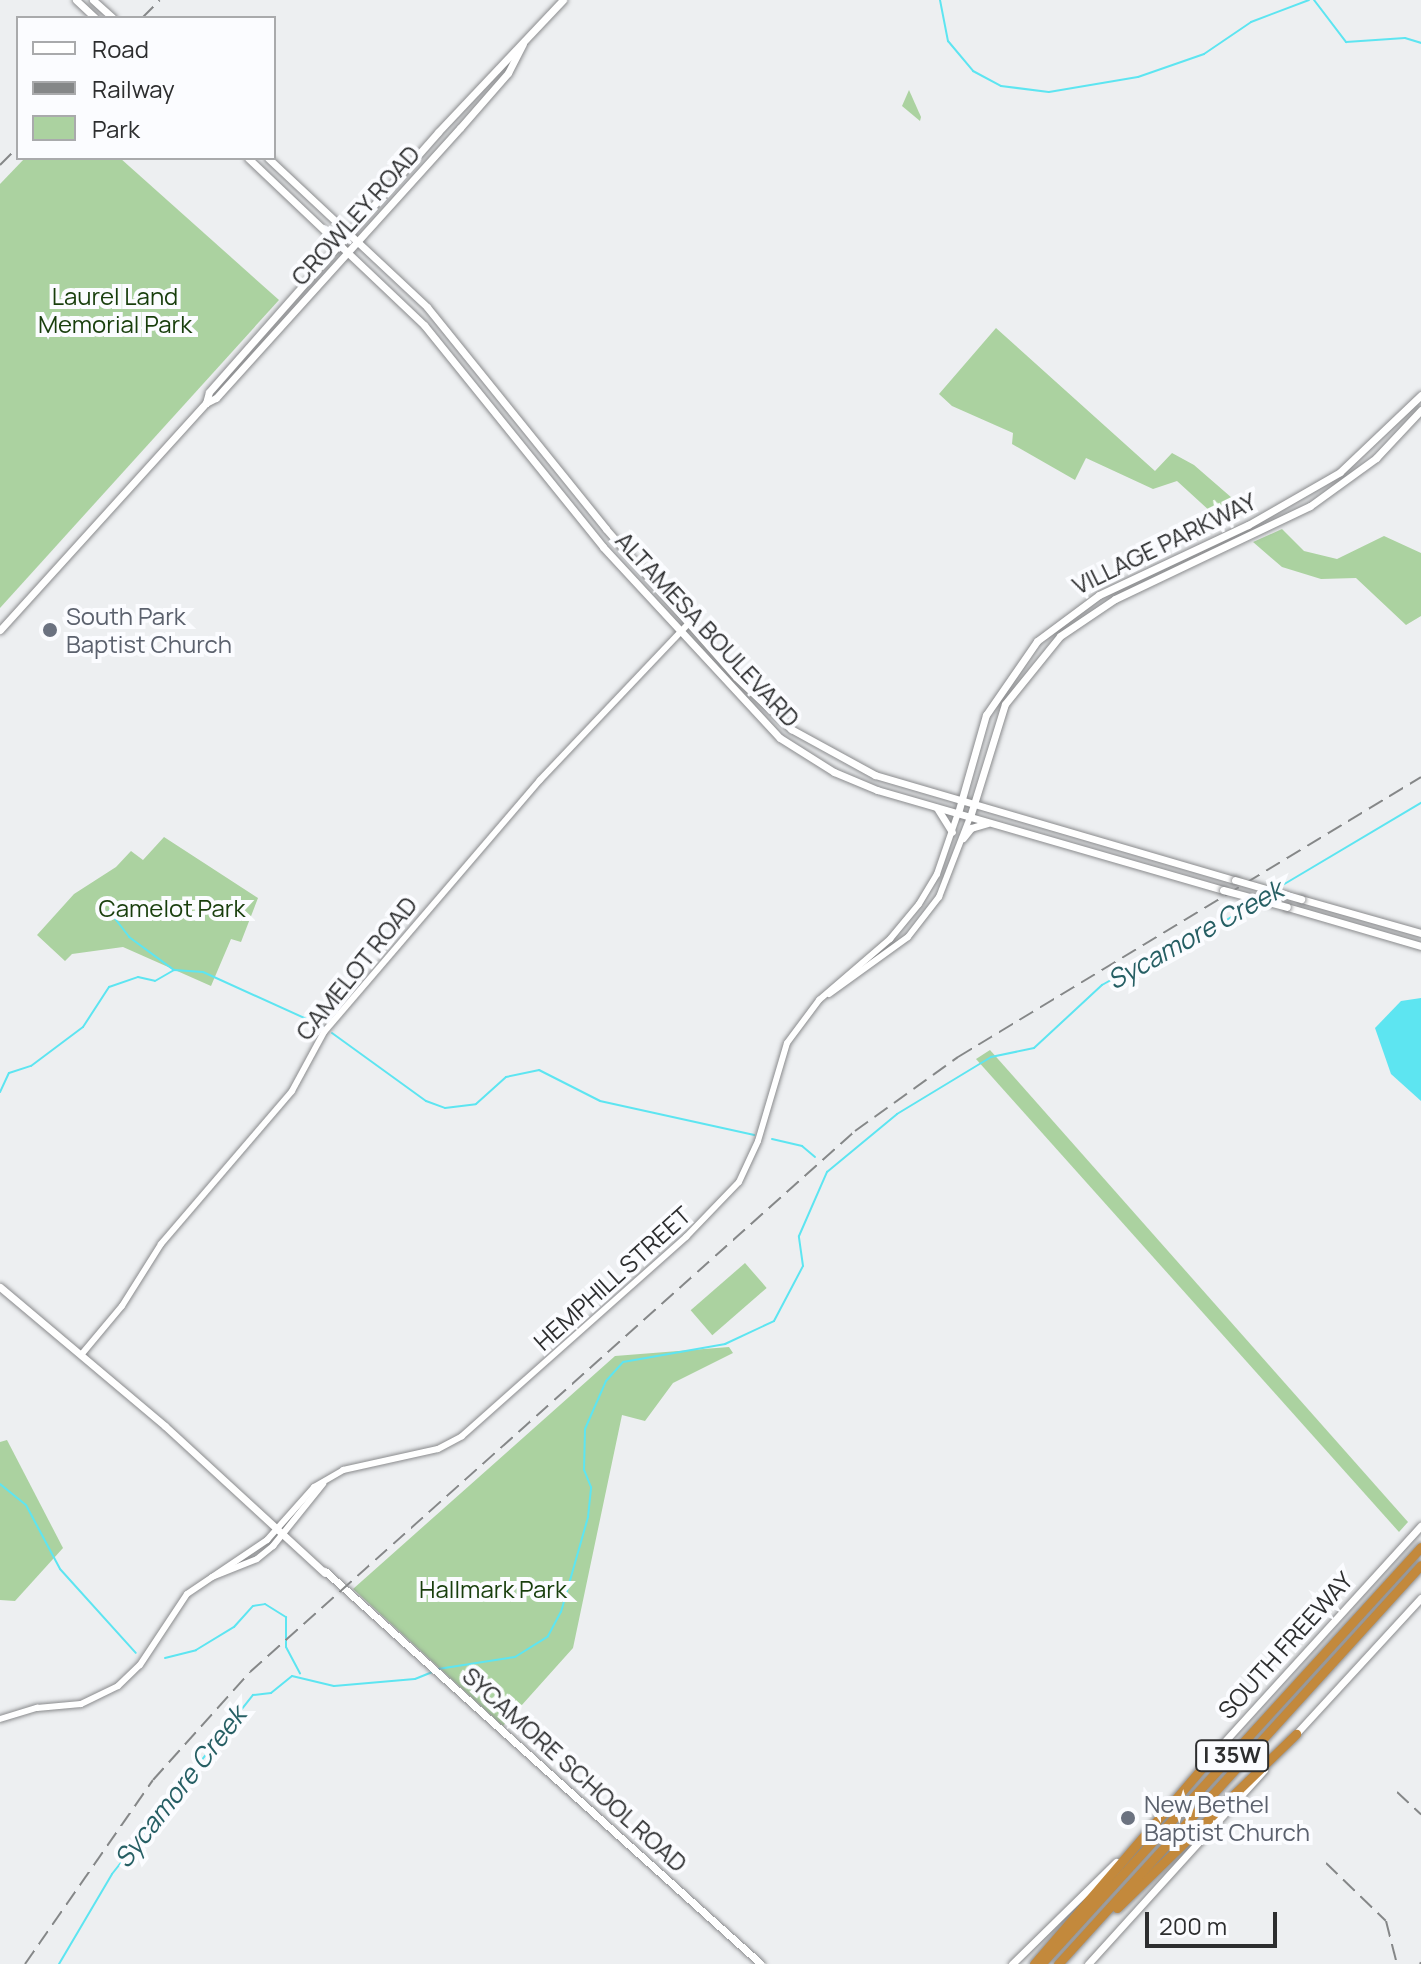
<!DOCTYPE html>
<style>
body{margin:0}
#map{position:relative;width:1421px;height:1964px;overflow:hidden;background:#edeff1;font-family:Manrope,sans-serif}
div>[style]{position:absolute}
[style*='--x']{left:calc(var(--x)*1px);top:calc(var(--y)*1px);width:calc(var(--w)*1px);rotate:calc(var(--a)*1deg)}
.green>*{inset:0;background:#abd2a0;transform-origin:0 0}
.water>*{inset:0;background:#5de5f1}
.stream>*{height:2px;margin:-1px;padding:0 1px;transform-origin:1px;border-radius:1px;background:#5de5f1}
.roads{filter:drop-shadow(0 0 2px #8a8b8d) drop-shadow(0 0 2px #8a8b8d)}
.tertiary>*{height:6px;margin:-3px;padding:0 3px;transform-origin:3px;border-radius:3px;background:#fff}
.secondary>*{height:7px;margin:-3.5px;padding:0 3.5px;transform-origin:3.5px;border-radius:3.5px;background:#fff}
.motorway>*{height:9px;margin:-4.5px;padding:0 4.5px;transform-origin:4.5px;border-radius:4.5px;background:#c3893c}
.rail>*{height:2px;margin-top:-1px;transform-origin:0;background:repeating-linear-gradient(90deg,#858788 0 16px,transparent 0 24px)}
.bridges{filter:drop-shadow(0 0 2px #8a8b8d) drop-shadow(0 0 2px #8a8b8d)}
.secondary-bridge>*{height:7px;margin:-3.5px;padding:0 3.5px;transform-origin:3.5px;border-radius:3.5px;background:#fff}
.dots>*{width:22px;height:22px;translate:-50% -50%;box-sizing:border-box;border:4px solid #fbfcff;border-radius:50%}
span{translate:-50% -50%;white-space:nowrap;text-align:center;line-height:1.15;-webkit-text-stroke:8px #fbfcff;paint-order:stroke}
.shield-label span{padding:2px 6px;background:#fbfcff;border:2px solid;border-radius:6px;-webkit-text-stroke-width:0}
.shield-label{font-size:22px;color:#2d2e2f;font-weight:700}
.street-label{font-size:24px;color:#2d2e2f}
.park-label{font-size:24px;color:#183e0c}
.worship-label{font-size:24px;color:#5b616d}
.left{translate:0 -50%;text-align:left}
.water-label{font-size:26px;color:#265f64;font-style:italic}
.legend{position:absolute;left:16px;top:16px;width:260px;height:144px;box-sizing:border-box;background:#fbfcff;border:2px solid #a9aaac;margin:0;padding:10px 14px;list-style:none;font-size:24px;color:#2d2e2f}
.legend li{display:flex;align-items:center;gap:16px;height:40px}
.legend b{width:40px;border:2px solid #a9aaac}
.scale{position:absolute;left:1145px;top:1912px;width:132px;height:36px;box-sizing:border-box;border:4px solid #2d2e2f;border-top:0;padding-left:10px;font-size:24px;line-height:28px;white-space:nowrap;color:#2d2e2f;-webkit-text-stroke:6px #fbfcff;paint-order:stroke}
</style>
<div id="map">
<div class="green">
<i style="clip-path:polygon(909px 90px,921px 117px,920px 121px,902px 106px)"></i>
<i style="clip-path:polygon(25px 158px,120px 158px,279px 300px,0 608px,0 184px)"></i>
<i style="clip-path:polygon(996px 328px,1155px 471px,1172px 453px,1194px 465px,1247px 511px,1223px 523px,1177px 481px,1153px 489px,1086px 458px,1075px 480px,1012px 444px,1013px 433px,952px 406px,939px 394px)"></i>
<i style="clip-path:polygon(1282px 529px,1304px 551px,1337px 559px,1384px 536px,1421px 553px,1421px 616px,1406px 625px,1356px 578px,1321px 579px,1282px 567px,1253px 542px)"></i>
<i style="clip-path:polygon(164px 837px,258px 898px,241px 942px,231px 939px,211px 986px,123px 947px,72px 954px,65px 961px,37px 935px,74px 894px,116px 867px,131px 851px,143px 860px)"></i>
<i style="clip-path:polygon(990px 1050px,1408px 1522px,1399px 1532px,976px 1059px)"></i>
<i style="left:745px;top:1263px;width:33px;height:72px;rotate:49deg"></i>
<i style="clip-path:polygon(729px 1347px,733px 1353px,673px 1383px,645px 1421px,622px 1415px,573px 1648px,503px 1726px,353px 1589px,615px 1356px)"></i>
<i style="clip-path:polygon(7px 1440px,63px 1548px,15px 1601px,0 1600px,0 1442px)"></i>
</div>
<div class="water">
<i style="clip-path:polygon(1421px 998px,1421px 1101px,1391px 1074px,1375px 1028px,1401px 1001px)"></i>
</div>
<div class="stream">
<i style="--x:940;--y:0;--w:42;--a:79"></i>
<i style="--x:948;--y:41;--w:39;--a:50"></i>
<i style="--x:973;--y:71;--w:32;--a:28"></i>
<i style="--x:1001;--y:86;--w:48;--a:7.1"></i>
<i style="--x:1049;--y:92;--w:90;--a:-9.6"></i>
<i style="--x:1138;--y:77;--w:70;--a:-19.2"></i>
<i style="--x:1204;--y:54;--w:57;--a:-34.2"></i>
<i style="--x:1251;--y:22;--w:62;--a:-20.8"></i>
<i style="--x:1314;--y:0;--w:53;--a:52.7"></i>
<i style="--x:1346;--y:42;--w:59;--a:-3.9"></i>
<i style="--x:1405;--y:38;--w:17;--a:17"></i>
<i style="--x:1276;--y:889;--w:169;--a:-30.7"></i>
<i style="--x:109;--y:911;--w:33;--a:52"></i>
<i style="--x:129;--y:937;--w:56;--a:36.3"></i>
<i style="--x:332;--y:1033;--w:116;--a:35.9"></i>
<i style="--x:426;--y:1101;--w:20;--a:20"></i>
<i style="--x:445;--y:1108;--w:31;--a:-7"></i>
<i style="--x:476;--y:1104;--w:40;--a:-42"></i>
<i style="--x:506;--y:1077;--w:34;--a:-12"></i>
<i style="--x:539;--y:1070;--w:68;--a:26.9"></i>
<i style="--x:600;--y:1101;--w:158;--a:12.4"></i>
<i style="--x:0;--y:1092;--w:21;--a:-65"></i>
<i style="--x:9;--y:1073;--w:23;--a:-18"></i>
<i style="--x:31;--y:1066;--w:65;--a:-36.9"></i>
<i style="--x:83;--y:1027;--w:48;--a:-57"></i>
<i style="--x:109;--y:987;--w:31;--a:-19"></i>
<i style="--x:138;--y:977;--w:17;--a:13"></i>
<i style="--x:155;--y:981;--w:22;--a:-30"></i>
<i style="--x:174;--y:970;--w:29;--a:4"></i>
<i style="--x:203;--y:972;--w:131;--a:24.4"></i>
<i style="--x:772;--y:1139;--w:31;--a:13"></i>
<i style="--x:802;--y:1146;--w:17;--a:40"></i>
<i style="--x:0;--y:1484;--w:33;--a:39"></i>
<i style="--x:26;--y:1505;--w:72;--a:62"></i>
<i style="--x:60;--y:1569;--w:113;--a:47.9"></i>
<i style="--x:165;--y:1658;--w:32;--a:-14"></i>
<i style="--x:196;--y:1650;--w:44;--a:-31.2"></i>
<i style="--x:234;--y:1627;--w:28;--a:-48"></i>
<i style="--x:253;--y:1606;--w:12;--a:-9"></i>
<i style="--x:265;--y:1604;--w:25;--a:32"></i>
<i style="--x:286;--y:1617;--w:30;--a:90"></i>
<i style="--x:286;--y:1647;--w:30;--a:62"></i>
<i style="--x:438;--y:1669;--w:78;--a:-8.9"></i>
<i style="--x:515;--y:1657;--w:39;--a:-32"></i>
<i style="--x:548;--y:1636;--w:27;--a:-62"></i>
<i style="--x:561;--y:1612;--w:99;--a:-74.1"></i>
<i style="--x:588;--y:1517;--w:30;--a:-84"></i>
<i style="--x:591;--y:1487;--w:18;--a:-112"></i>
<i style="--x:584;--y:1470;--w:41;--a:-88.6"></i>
<i style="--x:585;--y:1429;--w:52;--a:-66.4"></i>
<i style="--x:606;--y:1381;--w:25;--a:-48"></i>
<i style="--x:623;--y:1362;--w:104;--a:-10"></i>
<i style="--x:725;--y:1344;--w:54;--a:-25.1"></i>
<i style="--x:774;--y:1321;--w:62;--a:-62.2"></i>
<i style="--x:803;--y:1266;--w:30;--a:-98"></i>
<i style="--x:799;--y:1236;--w:70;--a:-66.4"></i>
<i style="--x:827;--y:1172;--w:91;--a:-39.6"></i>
<i style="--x:897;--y:1114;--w:110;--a:-31.2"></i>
<i style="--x:991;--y:1057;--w:44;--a:-11.8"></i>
<i style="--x:1034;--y:1048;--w:93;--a:-42.8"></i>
<i style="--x:1102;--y:985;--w:78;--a:-29.2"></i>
<i style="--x:1170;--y:947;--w:12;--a:5"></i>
<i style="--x:1182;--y:948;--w:89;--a:-32.1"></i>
<i style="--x:59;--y:1964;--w:104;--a:-59.5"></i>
<i style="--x:112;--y:1874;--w:228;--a:-51.8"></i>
<i style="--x:253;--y:1695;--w:18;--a:-6"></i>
<i style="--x:271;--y:1693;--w:27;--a:-39"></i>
<i style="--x:292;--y:1676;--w:43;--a:13.4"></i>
<i style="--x:334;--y:1686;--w:81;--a:-4.9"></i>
<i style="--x:415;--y:1679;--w:18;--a:-22"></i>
</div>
<div class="roads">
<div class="tertiary">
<i style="--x:829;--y:994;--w:97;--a:-35.8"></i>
<i style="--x:908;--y:937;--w:51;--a:-52.2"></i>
<i style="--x:939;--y:897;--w:86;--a:-68.8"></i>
<i style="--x:81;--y:1355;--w:64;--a:-50.1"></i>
<i style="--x:122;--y:1306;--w:73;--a:-57.8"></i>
<i style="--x:161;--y:1244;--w:201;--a:-49.4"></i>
<i style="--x:292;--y:1091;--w:67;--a:-61.5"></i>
<i style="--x:324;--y:1032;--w:332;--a:-49.4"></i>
<i style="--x:540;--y:780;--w:215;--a:-46.5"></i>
<i style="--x:212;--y:1577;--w:48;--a:-21.8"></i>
<i style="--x:257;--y:1559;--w:21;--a:-39"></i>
<i style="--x:273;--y:1546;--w:80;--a:-51.1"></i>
<i style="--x:0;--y:1719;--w:39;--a:-17"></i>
<i style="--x:37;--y:1708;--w:44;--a:-5.2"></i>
<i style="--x:81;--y:1704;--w:41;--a:-25.9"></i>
<i style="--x:118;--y:1686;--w:30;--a:-44"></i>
<i style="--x:140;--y:1665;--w:85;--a:-56.5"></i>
<i style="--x:187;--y:1594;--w:97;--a:-34"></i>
<i style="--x:267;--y:1540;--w:71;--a:-48.4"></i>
<i style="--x:314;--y:1487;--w:34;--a:-30"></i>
<i style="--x:343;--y:1470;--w:97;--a:-12.5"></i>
<i style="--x:438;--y:1449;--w:27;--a:-28"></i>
<i style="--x:462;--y:1436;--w:300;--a:-41.6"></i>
<i style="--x:686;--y:1237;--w:76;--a:-46.1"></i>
<i style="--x:739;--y:1182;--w:45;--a:-65.1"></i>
<i style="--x:758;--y:1141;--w:102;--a:-73.5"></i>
<i style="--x:787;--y:1043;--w:54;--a:-53.3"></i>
<i style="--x:819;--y:1000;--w:94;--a:-40.7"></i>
<i style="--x:890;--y:939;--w:45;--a:-50.4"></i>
<i style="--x:919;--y:904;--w:35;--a:-59"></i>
<i style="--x:937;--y:874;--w:65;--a:-71"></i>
</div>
<div class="secondary">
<i style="--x:76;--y:0;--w:26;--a:43"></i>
<i style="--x:93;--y:0;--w:27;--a:42"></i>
<i style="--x:248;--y:158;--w:243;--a:43.5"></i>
<i style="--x:424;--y:325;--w:285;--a:51.1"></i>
<i style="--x:603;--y:547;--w:260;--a:47.2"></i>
<i style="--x:780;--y:738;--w:64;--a:32.2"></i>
<i style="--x:834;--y:772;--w:47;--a:22.7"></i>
<i style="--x:877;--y:790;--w:360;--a:16.1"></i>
<i style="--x:268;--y:158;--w:218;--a:43.1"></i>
<i style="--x:427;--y:307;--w:285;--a:51.1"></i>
<i style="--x:606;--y:529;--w:197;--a:48.7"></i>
<i style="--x:736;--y:677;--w:76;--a:43.4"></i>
<i style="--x:791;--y:729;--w:96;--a:28.7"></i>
<i style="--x:875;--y:775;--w:375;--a:16.3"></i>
<i style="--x:206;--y:403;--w:11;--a:-27"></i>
<i style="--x:216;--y:398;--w:364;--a:-47.9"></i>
<i style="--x:460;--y:128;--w:73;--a:-48.9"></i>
<i style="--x:508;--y:73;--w:33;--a:-63"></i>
<i style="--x:0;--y:630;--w:307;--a:-47.8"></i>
<i style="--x:206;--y:403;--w:11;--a:-75"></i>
<i style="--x:209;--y:392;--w:346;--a:-48.6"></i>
<i style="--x:438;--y:132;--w:182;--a:-46.6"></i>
<i style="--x:937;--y:808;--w:28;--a:58"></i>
<i style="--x:958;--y:813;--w:102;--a:-74.1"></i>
<i style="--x:986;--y:715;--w:90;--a:-55.4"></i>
<i style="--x:1037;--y:641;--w:77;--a:-36.6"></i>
<i style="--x:1099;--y:595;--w:165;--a:-25.2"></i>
<i style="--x:1248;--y:525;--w:106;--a:-29.9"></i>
<i style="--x:1340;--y:472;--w:112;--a:-43.5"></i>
<i style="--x:970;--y:817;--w:118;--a:-72.8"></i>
<i style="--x:1005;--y:704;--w:87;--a:-51"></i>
<i style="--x:1060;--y:636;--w:66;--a:-33.9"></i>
<i style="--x:1115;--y:599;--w:216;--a:-25.5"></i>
<i style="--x:1310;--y:506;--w:82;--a:-36"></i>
<i style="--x:1376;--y:458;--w:66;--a:-46.8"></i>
<i style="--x:963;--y:838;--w:13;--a:-51"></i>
<i style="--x:971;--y:828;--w:17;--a:-17"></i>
<i style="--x:1301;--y:899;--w:125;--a:15.8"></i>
<i style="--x:1287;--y:907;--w:140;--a:16.2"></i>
<i style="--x:0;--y:1287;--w:216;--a:40.1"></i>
<i style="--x:165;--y:1426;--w:217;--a:42.6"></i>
<i style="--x:325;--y:1571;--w:587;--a:42.03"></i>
<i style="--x:1293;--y:1737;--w:189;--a:-47.4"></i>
<i style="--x:1215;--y:1752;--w:306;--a:-47.7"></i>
<i style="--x:1012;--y:1964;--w:146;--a:-44.4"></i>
<i style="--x:1088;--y:1964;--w:262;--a:-47.8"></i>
</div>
<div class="motorway">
<i style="--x:1117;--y:1908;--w:250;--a:-44.2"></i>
<i style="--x:1034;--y:1964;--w:283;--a:-49.4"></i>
<i style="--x:1041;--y:1964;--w:564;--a:-47.66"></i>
<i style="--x:1058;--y:1964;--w:539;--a:-47.7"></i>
</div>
</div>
<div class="rail">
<i style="--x:142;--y:18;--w:25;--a:-45"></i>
<i style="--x:0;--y:165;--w:25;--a:-45"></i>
<i style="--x:1397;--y:1792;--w:33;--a:43"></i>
<i style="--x:1326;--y:1863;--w:83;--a:44"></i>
<i style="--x:1386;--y:1921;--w:44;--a:75.7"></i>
<i style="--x:25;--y:1964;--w:224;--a:-55.2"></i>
<i style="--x:153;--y:1780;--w:145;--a:-48.1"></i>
<i style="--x:250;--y:1672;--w:812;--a:-41.8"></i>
<i style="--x:855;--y:1131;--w:127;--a:-35.7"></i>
<i style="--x:958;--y:1057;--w:541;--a:-31.16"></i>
<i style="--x:1420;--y:1964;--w:2;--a:-63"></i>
</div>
<div class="bridges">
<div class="secondary-bridge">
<i style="--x:1235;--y:880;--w:69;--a:16.1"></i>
<i style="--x:1223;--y:890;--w:66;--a:14.9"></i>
</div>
</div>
<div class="dots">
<i style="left:50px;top:630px;background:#6b7280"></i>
<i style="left:1128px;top:1818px;background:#6b7280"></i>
</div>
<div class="shield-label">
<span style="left:1232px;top:1756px">I 35W</span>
</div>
<div class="street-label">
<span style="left:355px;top:215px;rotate:-48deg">CROWLEY ROAD</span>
<span style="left:1164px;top:543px;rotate:-26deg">VILLAGE PARKWAY</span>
<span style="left:708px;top:629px;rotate:47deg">ALTAMESA BOULEVARD</span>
<span style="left:356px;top:968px;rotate:-51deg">CAMELOT ROAD</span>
<span style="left:612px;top:1278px;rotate:-42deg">HEMPHILL STREET</span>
<span style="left:1285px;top:1645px;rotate:-48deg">SOUTH FREEWAY</span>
<span style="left:575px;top:1769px;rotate:42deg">SYCAMORE SCHOOL ROAD</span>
</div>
<div class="park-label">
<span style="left:115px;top:310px">Laurel Land<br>Memorial Park</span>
<span style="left:172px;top:908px">Camelot Park</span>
<span style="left:493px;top:1589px">Hallmark Park</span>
</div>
<div class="worship-label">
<span class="left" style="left:66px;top:630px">South Park<br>Baptist Church</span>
<span class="left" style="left:1144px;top:1818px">New Bethel<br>Baptist Church</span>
</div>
<div class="water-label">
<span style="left:1195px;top:935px;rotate:-29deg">Sycamore Creek</span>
<span style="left:180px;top:1787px;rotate:-52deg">Sycamore Creek</span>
</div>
<ul class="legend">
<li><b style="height:10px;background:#fff"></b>Road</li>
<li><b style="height:10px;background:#858788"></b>Railway</li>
<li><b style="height:22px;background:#abd2a0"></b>Park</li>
</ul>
<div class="scale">200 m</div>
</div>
